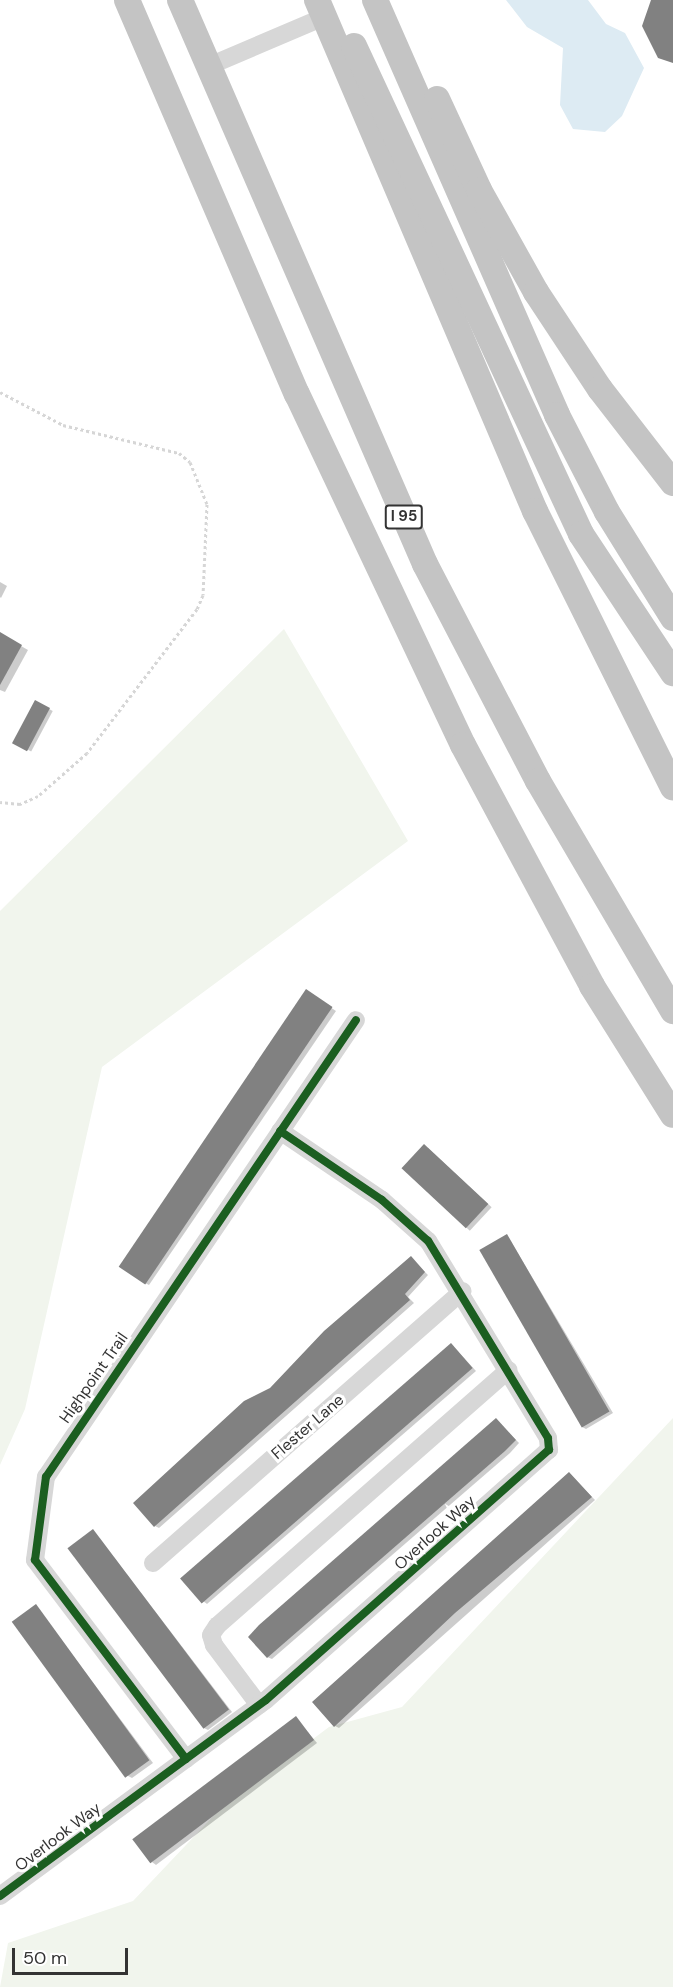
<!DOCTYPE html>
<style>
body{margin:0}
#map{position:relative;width:673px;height:1987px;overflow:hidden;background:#fff;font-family:"DM Sans",sans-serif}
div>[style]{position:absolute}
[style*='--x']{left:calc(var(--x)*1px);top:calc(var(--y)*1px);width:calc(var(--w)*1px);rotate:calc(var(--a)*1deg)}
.green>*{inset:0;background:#f1f5ed}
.water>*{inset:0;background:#ddebf3}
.shadow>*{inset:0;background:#0003;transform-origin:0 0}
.building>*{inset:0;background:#818181;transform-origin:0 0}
.path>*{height:3px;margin-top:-1.5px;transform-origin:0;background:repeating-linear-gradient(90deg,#d6d6d6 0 3px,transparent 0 6px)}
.minor>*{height:18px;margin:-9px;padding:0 9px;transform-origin:9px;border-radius:9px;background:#d7d7d7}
.highway>*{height:26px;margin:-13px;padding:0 13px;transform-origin:13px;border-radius:13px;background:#c4c4c4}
.cycleway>*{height:8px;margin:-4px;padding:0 4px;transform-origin:4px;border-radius:4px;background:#1b5e20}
span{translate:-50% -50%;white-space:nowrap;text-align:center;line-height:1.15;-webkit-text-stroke:6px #fff;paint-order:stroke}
.shield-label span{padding:2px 4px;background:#fff;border:2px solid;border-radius:4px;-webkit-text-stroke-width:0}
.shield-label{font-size:15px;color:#333;font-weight:700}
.street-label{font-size:16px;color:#333}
.scale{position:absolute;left:12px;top:1948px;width:116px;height:27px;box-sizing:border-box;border:3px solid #333;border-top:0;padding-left:8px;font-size:18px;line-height:21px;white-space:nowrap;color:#333;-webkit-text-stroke:4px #fff;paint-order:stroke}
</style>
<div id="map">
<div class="green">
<i style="clip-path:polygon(284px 629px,408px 841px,102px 1067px,25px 1409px,0 1465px,0 911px)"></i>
<i style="clip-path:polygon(673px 1418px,673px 1987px,0 1987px,8px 1943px,133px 1901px,221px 1808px,329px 1727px,402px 1707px)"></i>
</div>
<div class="water">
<i style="clip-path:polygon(506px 0,588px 0,606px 24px,625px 33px,644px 68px,622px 116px,605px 132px,573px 129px,560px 105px,563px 48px,527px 27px)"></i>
</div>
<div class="shadow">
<i style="clip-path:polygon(0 582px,7px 586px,1px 598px,0 597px)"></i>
<i style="clip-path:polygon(0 634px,28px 650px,5px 692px,0 690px)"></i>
<i style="left:36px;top:702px;width:19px;height:46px;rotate:28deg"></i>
<i style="clip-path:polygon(306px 991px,336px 1011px,149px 1285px,145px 1283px)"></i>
<i style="left:428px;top:1148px;width:87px;height:32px;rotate:43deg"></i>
<i style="clip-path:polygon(507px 1235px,613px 1413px,586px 1429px,582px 1427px)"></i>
<i style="clip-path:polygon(411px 1258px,428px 1275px,408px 1297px,414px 1303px,159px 1528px,155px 1526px,271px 1390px)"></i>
<i style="clip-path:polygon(452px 1345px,476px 1371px,207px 1604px,203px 1601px,184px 1580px)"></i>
<i style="clip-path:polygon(496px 1419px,519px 1443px,510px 1453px,272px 1659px,267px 1657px)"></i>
<i style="clip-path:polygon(570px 1474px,595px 1500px,339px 1728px,335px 1726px,314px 1702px)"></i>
<i style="clip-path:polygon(93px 1530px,232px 1712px,208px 1730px,204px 1728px)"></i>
<i style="clip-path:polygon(36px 1606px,153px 1763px,132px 1778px,128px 1776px)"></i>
<i style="clip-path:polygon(296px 1718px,317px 1743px,156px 1865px,152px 1862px)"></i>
</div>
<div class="building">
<i style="clip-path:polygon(651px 0,673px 0,673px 63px,658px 58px,642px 26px)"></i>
<i style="clip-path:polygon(0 632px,22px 645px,0 685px)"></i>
<i style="left:35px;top:700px;width:17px;height:49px;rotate:28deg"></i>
<i style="left:306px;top:989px;width:32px;height:335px;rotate:34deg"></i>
<i style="left:424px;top:1144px;width:88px;height:33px;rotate:43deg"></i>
<i style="left:507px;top:1234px;width:205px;height:32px;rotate:60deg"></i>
<i style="clip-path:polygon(411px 1256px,425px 1272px,405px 1294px,410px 1300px,154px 1527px,133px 1503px,244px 1401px,270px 1388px,324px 1331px)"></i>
<i style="left:451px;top:1343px;width:33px;height:359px;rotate:49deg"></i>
<i style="clip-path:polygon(496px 1418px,516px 1440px,505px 1451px,267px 1658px,248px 1637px,259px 1625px)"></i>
<i style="clip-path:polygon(569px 1472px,592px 1497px,455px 1613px,334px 1727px,312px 1702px)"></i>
<i style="left:93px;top:1529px;width:226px;height:32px;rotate:53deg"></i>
<i style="left:36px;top:1604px;width:193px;height:30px;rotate:54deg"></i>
<i style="left:296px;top:1716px;width:30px;height:205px;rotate:53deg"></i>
</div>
<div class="path">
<i style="--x:0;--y:392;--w:71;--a:27.6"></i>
<i style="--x:63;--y:425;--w:119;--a:13.6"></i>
<i style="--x:179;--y:453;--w:14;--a:39"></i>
<i style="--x:190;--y:462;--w:45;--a:68"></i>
<i style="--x:207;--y:504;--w:91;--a:92.5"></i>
<i style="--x:203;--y:595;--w:15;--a:113"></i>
<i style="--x:197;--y:609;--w:181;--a:127.4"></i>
<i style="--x:87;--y:753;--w:65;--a:138.7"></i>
<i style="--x:38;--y:796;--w:20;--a:156"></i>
<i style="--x:20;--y:804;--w:20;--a:-174"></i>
</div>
<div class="minor">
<i style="--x:209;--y:66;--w:125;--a:-23.1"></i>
<i style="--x:153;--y:1563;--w:412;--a:-41.3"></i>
<i style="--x:259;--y:1705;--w:75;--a:-126.9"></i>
<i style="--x:214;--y:1645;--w:10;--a:-107"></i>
<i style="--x:211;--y:1635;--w:11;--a:-56"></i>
<i style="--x:217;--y:1626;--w:388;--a:-41.3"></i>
<i style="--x:186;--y:1759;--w:250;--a:-127.2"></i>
<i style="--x:35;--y:1560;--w:84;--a:-82.5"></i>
<i style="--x:46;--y:1477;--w:552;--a:-55.85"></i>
<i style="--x:0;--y:1896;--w:330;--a:-36.4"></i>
<i style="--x:266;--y:1700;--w:378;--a:-41.5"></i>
<i style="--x:549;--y:1450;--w:12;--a:-95"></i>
<i style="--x:548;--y:1438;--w:231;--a:-121.3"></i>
<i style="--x:428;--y:1241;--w:62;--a:-138.3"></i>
<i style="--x:382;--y:1200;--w:123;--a:-145.9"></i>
</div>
<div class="highway">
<i style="--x:127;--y:0;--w:429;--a:66.7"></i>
<i style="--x:297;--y:394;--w:388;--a:64.7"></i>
<i style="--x:463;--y:745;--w:273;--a:61.8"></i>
<i style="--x:592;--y:986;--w:152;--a:57.9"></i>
<i style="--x:180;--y:0;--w:615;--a:66.52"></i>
<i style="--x:425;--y:564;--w:245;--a:62.5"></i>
<i style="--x:538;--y:781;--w:267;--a:59.6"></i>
<i style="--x:317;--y:0;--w:556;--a:66.9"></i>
<i style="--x:535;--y:511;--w:309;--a:63.5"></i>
<i style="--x:375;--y:0;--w:453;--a:66.3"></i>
<i style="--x:557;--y:415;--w:109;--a:62.7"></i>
<i style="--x:607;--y:512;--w:125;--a:58.1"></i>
<i style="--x:354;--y:46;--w:538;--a:65.05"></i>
<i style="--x:581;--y:534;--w:167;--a:56.5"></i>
<i style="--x:437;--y:99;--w:100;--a:65.2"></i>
<i style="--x:479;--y:190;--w:117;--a:60.8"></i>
<i style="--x:536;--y:292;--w:116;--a:56.6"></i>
<i style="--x:600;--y:389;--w:119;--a:52.2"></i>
</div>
<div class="cycleway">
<i style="--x:186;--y:1759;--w:250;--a:-127.2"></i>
<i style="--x:35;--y:1560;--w:84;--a:-82.5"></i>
<i style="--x:46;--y:1477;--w:552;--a:-55.85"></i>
<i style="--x:0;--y:1896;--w:330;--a:-36.4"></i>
<i style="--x:266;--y:1700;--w:378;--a:-41.5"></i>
<i style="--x:549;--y:1450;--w:12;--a:-95"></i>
<i style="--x:548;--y:1438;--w:231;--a:-121.3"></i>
<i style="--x:428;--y:1241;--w:62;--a:-138.3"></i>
<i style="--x:382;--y:1200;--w:123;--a:-145.9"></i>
</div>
<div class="shield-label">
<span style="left:404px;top:517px">I 95</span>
</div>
<div class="street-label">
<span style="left:94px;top:1378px;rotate:-55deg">Highpoint Trail</span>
<span style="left:308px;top:1427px;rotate:-41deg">Flester Lane</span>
<span style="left:435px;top:1533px;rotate:-42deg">Overlook Way</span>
<span style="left:58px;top:1837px;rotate:-37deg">Overlook Way</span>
</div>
<div class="scale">50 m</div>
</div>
